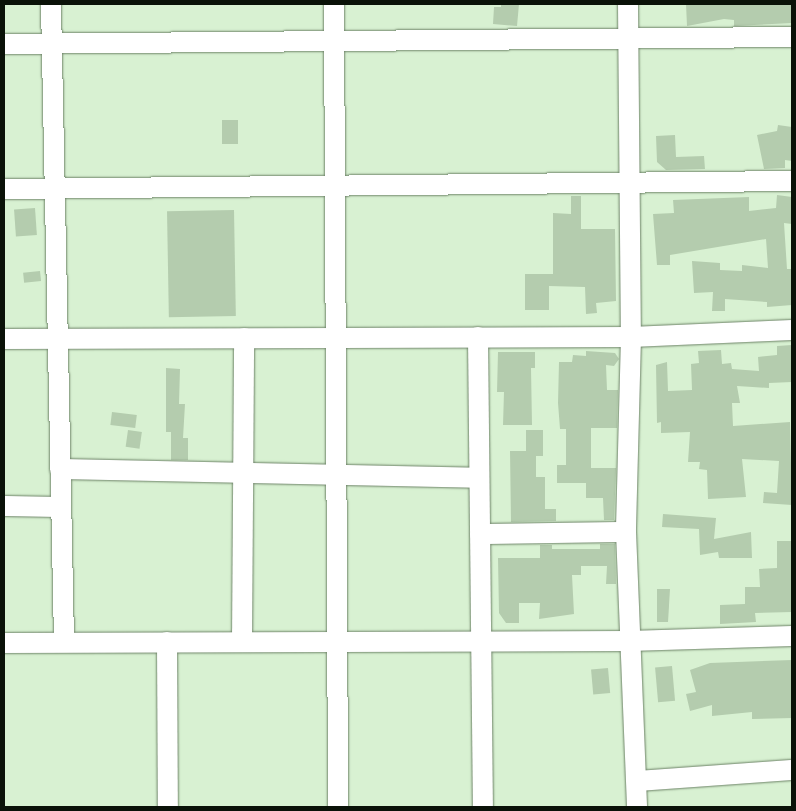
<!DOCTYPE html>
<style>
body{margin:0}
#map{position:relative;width:796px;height:811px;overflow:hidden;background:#d8f1d2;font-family:"Asap Condensed",sans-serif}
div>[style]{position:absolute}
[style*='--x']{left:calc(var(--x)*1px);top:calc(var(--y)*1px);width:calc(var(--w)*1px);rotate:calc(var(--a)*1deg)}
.building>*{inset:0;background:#b4ccae;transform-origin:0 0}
.roads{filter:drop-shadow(0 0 1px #6d8367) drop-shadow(0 0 1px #6d8367)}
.minor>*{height:20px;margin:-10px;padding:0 10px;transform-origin:10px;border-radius:10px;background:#fff}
span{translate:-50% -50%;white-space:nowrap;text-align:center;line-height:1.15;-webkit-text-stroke:4px #d8f1d2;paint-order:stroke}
.frame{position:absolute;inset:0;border:5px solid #0a1208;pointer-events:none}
</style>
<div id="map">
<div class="building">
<i style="clip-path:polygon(501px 4px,519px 4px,517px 26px,493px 24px,494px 7px,501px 7px)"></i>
<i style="clip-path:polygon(686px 4px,792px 4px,792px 23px,734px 26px,734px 20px,724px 19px,687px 26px)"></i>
<i style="left:222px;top:120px;width:16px;height:24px"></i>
<i style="clip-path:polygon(778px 125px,792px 127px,792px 161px,785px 160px,785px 168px,764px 169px,757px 135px,777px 131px)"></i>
<i style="clip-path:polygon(675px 135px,676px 157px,704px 156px,705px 169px,666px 170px,657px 162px,656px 136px)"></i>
<i style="clip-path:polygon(777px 195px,792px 197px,792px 224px,784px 223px,787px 269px,792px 269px,792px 305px,767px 307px,767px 302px,725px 299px,725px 311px,712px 311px,713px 292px,694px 293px,692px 261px,720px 263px,720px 270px,742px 271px,742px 265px,768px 268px,766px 239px,670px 255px,670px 265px,657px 265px,653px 214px,674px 213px,673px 200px,749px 197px,749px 211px,776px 208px)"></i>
<i style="clip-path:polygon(571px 196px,581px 196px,581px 229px,615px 229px,616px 301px,596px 303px,597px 313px,586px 314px,585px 287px,549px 286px,549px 310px,525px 310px,525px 274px,553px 274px,553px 213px,571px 214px)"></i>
<i style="left:35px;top:208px;width:27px;height:21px;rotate:86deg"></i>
<i style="left:234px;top:210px;width:106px;height:67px;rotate:89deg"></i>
<i style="left:40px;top:271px;width:10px;height:17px;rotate:84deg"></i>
<i style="clip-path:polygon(792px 345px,792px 382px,769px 383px,769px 388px,737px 386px,740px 403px,732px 403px,733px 426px,790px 422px,792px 505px,763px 503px,764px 492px,777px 493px,779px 461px,742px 459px,746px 497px,708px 499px,707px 470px,699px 469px,700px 462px,688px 462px,690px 432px,661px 433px,661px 422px,657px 423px,656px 365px,667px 362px,668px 391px,692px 390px,691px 364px,699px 363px,698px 351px,721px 350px,722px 364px,731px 363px,732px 369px,759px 371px,758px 357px,777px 355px,777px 346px)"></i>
<i style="clip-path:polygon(586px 351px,615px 353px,619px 359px,614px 366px,606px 365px,607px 390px,618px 390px,617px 428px,591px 428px,591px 468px,616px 468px,614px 520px,604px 520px,603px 498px,586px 498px,586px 483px,557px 483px,557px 465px,566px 465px,566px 429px,560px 429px,558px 403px,559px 362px,572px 362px,573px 355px,586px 356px)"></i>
<i style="clip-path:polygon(498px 352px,535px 352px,535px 368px,531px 368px,532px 425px,503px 425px,504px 392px,497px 392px)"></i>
<i style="clip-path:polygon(166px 368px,180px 369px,179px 404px,185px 404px,183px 438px,188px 438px,188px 460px,171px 460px,171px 432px,166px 432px)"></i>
<i style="left:112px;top:412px;width:25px;height:13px;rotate:7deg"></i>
<i style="left:128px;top:430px;width:14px;height:17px;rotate:8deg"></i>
<i style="clip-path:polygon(526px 430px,543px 430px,543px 456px,536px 456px,536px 477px,545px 477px,545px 509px,556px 509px,556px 521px,511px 522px,510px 451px,526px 451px)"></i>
<i style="clip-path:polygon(663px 514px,716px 518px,714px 539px,751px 532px,752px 558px,719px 558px,718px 552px,700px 555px,699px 529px,662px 527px)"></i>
<i style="clip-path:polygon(777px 541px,792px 541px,792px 612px,755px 613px,756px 622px,720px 624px,720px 605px,745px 604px,745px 587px,760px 587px,759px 569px,777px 568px)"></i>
<i style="clip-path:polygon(600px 544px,615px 544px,616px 584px,606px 584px,607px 566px,581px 566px,581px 575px,572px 575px,574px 614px,539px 619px,540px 603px,519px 603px,519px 623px,506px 623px,499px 613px,498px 558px,540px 558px,540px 545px,552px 545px,552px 549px,600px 549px)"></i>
<i style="clip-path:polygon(657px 589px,670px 589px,668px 622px,657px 622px)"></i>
<i style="clip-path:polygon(792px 660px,792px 718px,752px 719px,752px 712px,712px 716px,712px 705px,690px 711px,686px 694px,696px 692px,690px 670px,710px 663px)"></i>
<i style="left:672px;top:666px;width:35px;height:17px;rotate:85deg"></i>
<i style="left:608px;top:668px;width:25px;height:17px;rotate:85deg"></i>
</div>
<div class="roads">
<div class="minor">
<i style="--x:51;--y:4;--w:638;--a:88.83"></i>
<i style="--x:334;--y:4;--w:803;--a:89.71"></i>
<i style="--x:628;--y:4;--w:333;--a:89.5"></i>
<i style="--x:631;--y:337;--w:195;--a:91.5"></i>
<i style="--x:626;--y:532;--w:275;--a:87.7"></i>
<i style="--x:4;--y:44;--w:788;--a:-0.51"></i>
<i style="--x:4;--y:189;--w:788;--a:-0.58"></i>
<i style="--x:478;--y:337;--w:470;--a:89.4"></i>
<i style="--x:4;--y:339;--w:627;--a:-0.18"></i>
<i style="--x:631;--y:337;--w:161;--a:-2.5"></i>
<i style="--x:60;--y:469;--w:419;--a:1.2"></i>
<i style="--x:4;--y:506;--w:57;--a:1"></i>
<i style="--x:480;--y:534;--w:146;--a:-0.8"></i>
<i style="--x:167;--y:642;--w:165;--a:89.7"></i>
<i style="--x:242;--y:642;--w:304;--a:-89.6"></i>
<i style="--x:4;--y:643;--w:625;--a:-0.18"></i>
<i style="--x:629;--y:641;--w:163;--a:-1.8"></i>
<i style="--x:637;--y:781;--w:155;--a:-4.1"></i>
</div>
</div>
<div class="frame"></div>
</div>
